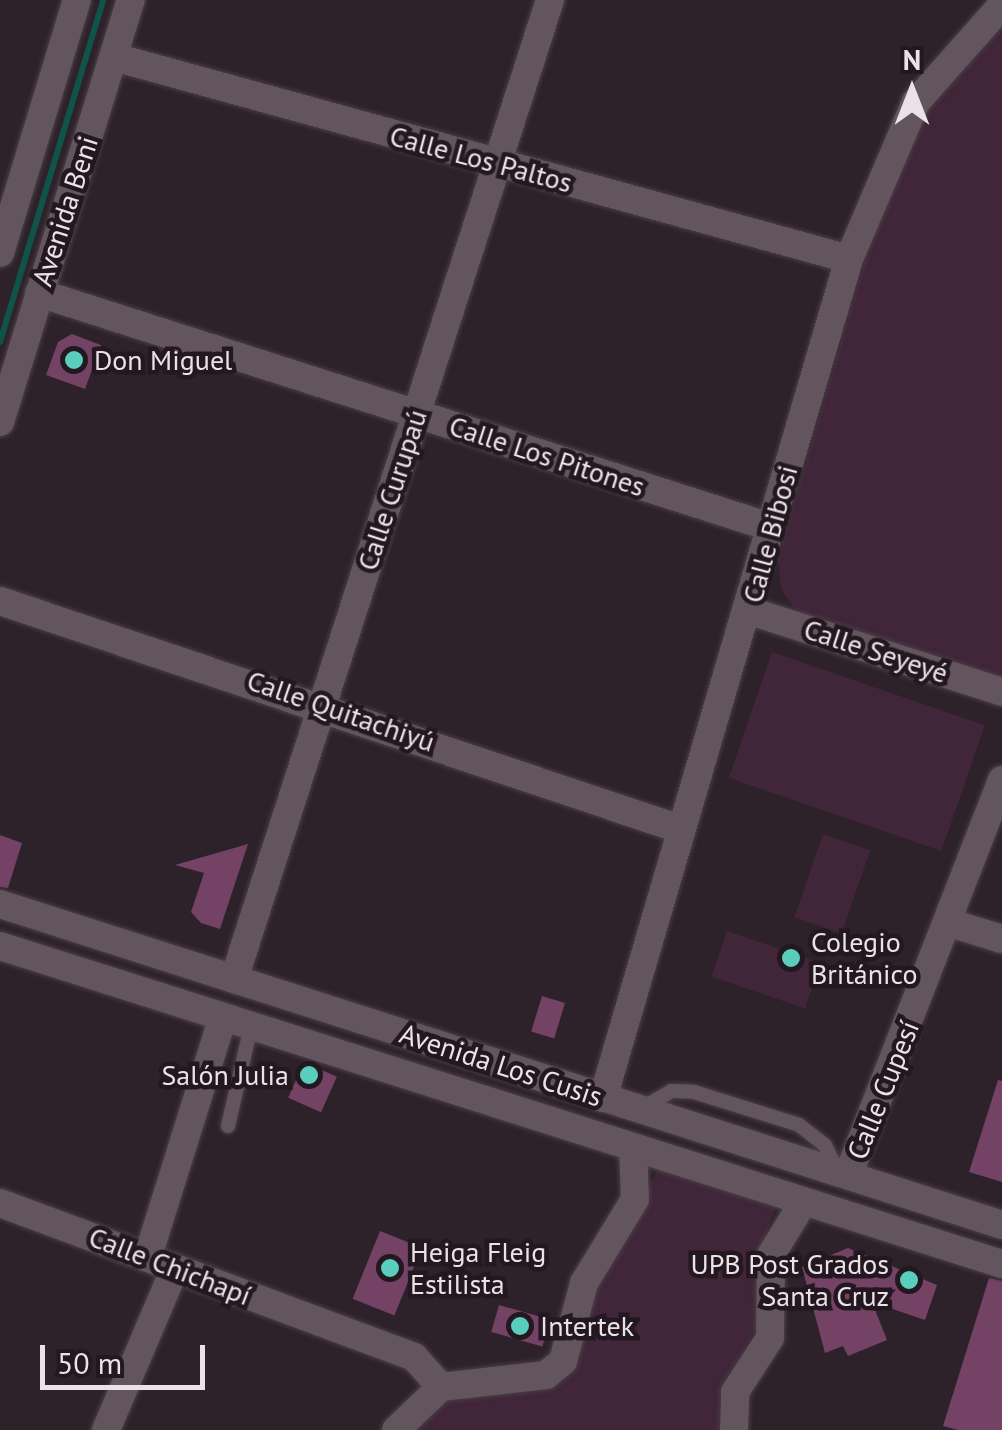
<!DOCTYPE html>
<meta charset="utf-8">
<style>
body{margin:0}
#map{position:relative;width:1002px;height:1430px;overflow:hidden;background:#2e222a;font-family:"PT Sans",sans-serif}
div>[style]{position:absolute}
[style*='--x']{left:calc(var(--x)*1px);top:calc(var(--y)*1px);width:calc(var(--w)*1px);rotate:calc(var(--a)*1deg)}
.green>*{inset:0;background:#412539;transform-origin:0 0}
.stream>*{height:6px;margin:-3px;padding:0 3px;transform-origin:3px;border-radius:3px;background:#10534b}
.building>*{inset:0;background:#734265;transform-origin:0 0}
.roads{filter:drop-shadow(0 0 2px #493f45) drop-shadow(0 0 2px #493f45)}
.service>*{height:14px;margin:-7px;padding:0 7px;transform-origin:7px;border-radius:7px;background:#62555e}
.minor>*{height:28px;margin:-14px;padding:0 14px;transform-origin:14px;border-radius:14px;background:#62555e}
.tertiary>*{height:28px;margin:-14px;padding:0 14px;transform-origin:14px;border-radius:14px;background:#62555e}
.dots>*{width:28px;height:28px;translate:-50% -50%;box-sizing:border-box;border:5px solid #241820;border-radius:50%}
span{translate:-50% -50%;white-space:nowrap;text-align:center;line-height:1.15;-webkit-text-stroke:9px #241820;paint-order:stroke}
.street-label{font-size:28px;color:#eae2e7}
.poi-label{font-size:28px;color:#eae2e7}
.left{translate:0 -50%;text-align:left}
.right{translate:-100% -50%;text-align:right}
.north{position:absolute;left:862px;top:40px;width:100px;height:100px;-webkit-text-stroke:8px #241820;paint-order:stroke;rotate:0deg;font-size:28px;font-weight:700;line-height:40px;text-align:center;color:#eae2e7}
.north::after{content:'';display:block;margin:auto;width:35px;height:45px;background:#eae2e7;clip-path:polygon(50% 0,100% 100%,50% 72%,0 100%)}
.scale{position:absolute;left:40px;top:1345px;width:165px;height:45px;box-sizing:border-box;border:5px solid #eae2e7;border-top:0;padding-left:12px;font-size:30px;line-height:35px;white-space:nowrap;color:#eae2e7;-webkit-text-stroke:8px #241820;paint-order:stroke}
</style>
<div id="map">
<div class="green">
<i style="clip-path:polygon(1002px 24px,1002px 681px,800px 617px,781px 589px,778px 561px,871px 239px,923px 113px)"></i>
<i style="left:772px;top:652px;width:225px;height:133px;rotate:19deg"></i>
<i style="left:823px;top:834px;width:50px;height:88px;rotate:19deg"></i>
<i style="left:727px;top:931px;width:99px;height:48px;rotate:19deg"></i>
<i style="clip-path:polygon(658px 1169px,776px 1206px,763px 1243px,757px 1327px,720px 1388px,719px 1430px,408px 1430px,452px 1394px,574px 1359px,592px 1292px)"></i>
</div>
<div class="stream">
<i style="--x:0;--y:342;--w:357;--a:-73.2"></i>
</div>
<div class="building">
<i style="clip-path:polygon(72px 334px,101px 345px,85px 389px,46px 375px,58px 342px)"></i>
<i style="clip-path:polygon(0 835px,22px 843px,8px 888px,0 887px)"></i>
<i style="clip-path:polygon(248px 844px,220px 929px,201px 923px,191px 912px,204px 873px,175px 865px)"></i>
<i style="left:542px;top:996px;width:24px;height:37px;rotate:17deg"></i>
<i style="left:304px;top:1062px;width:36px;height:39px;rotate:24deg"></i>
<i style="clip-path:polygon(998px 1080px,1002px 1081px,1002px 1182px,969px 1172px)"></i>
<i style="left:380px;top:1231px;width:45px;height:73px;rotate:22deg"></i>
<i style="clip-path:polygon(848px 1248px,937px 1285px,925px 1320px,872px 1302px,887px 1340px,848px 1356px,843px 1346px,825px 1353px,802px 1267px)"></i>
<i style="clip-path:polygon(989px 1278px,1002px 1281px,1002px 1430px,958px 1430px,943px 1426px)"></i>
<i style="left:499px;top:1305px;width:53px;height:28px;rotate:16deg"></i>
</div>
<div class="roads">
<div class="service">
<i style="--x:642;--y:1108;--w:34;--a:-30"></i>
<i style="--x:671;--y:1091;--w:23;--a:2"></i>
<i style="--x:694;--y:1092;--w:110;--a:17.4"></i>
<i style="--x:799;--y:1125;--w:33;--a:38"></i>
<i style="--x:825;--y:1145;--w:29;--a:65"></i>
<i style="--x:228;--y:1126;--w:103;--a:-77"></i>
</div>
<div class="minor">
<i style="--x:114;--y:57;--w:762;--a:15.37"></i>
<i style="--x:39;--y:293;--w:768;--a:17.75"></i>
<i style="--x:0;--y:601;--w:717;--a:18.54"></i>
<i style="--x:750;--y:611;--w:265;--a:17.8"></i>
<i style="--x:950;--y:923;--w:54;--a:17.1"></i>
<i style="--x:234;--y:979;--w:1029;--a:-72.11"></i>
<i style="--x:603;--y:1098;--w:874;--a:-73.66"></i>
<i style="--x:849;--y:259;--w:171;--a:-66.9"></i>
<i style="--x:916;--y:102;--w:130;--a:-48.4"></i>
<i style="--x:848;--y:1175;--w:424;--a:-68.7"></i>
<i style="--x:0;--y:1203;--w:442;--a:20.4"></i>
<i style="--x:414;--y:1357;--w:40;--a:48"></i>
<i style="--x:148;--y:1256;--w:250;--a:-72.6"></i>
<i style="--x:106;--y:1430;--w:176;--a:-66.9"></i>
<i style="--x:396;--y:1430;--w:62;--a:-43.7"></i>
<i style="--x:441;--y:1387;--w:106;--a:-6.5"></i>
<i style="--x:546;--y:1375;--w:22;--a:-39"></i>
<i style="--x:563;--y:1361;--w:81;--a:-74.9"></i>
<i style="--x:584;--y:1283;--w:98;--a:-58.7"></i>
<i style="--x:635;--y:1199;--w:51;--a:-92.2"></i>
<i style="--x:734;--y:1430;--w:38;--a:-88"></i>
<i style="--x:735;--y:1392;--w:64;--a:-57.1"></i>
<i style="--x:770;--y:1338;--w:83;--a:-89.3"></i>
<i style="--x:771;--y:1255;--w:63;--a:-58.6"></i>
</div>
<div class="tertiary">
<i style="--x:0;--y:253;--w:264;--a:-73.1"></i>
<i style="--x:0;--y:422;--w:442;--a:-72.8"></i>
<i style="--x:0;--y:904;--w:1052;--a:17.76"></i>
<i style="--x:0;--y:946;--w:1051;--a:17.61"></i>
</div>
</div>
<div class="dots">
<i style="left:74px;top:360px;background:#5acebd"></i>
<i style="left:791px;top:958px;background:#5acebd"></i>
<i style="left:309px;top:1075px;background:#5acebd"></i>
<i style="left:390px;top:1268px;background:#5acebd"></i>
<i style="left:909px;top:1280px;background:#5acebd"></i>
<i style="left:520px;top:1326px;background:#5acebd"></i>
</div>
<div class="street-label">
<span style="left:481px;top:159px;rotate:15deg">Calle Los Paltos</span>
<span style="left:65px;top:211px;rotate:-72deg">Avenida Beni</span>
<span style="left:547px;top:456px;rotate:18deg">Calle Los Pitones</span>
<span style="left:392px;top:490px;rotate:-72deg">Calle Curupaú</span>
<span style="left:770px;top:534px;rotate:-75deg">Calle Bibosi</span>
<span style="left:876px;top:651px;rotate:18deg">Calle Seyeyé</span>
<span style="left:341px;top:711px;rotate:19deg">Calle Quitachiyú</span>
<span style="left:501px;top:1065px;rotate:18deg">Avenida Los Cusis</span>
<span style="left:883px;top:1090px;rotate:-68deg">Calle Cupesí</span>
<span style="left:170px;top:1266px;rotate:21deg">Calle Chichapí</span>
</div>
<div class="poi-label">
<span class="left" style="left:94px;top:360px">Don Miguel</span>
<span class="left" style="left:811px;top:958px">Colegio<br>Británico</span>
<span class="right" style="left:289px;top:1075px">Salón Julia</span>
<span class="left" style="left:410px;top:1268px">Heiga Fleig<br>Estilista</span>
<span class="right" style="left:889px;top:1280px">UPB Post Grados<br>Santa Cruz</span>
<span class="left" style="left:540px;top:1326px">Intertek</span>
</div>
<div class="north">N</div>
<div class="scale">50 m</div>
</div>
